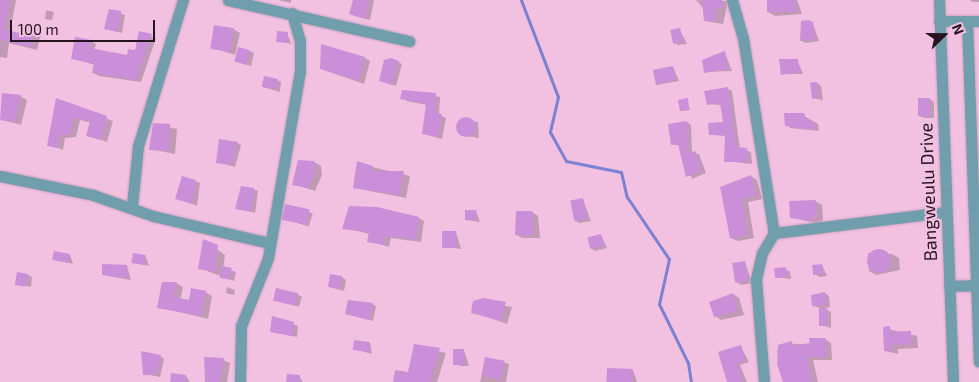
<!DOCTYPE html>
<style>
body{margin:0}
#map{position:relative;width:979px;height:382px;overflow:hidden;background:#f2c1e1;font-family:"Exo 2",sans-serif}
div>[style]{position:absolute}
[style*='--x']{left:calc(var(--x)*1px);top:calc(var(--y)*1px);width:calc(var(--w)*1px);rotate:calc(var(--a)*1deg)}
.shadow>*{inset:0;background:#0003;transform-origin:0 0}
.stream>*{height:3px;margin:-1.5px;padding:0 1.5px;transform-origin:1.5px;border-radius:1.5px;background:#7c81d1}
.building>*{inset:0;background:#ca8fd8;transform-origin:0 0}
.round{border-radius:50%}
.roads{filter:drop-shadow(0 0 1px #cda2be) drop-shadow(0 0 1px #cda2be)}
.minor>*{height:11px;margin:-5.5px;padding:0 5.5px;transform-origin:5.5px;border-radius:5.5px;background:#709ead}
span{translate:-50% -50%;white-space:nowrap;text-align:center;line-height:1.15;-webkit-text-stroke:4px #f2c1e1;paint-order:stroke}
.street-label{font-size:18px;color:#25141f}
.north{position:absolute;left:919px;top:10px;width:50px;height:50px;-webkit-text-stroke:4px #f2c1e1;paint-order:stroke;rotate:68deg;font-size:14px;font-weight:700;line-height:20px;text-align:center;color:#25141f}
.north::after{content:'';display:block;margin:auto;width:18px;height:22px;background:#25141f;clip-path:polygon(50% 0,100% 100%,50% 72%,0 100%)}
.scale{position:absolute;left:10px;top:20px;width:145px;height:22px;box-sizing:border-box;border:2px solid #25141f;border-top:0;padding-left:6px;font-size:15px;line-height:18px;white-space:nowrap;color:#25141f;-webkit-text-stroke:4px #f2c1e1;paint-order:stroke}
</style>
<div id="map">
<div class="shadow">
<i style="clip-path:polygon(0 0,16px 0,10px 32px,41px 35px,37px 50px,9px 43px,7px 58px,0 57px)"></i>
<i style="clip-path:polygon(278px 0,291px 0,291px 3px)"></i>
<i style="clip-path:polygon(355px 0,374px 0,370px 20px,355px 16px)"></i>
<i style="clip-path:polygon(696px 0,728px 1px,723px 24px,705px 21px,704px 9px)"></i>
<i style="clip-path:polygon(768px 0,797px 0,802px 14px,775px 16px,768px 12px)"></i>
<i style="clip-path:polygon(969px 0,979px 0,979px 2px,973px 2px)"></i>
<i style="clip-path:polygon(46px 10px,54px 12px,52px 20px,45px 19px)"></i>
<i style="clip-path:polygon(110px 10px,125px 15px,122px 33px,105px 29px)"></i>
<i style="clip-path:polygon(813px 24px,819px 41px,805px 43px,801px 40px)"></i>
<i style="clip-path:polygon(233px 29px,240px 33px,235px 55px,213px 48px)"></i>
<i style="clip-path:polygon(680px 30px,687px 44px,678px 45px,674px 43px)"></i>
<i style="clip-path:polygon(140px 33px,156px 38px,141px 82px,99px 76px,94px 73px,95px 65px,72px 58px,91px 41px,96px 44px,94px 51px,128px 56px,136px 52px)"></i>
<i style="clip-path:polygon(287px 33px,291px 44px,278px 41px)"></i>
<i style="clip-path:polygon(250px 51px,254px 53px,251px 66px,237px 62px)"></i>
<i style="clip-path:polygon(725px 53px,732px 71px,705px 72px,713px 55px)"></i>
<i style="clip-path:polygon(365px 58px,370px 61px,364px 84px,321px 69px)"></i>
<i style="clip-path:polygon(797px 60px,803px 74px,783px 74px)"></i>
<i style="clip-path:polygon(398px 62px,402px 64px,396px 86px,380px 80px)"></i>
<i style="clip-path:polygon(673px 67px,679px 81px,657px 85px)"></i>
<i style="clip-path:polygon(277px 80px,281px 82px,280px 92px,263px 87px)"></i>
<i style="clip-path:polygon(817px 83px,821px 86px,823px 100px,813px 98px)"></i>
<i style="clip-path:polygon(728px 89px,732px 91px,740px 149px,751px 152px,752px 164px,725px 161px,726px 136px,711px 135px,725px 123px,721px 105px,708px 104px)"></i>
<i style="clip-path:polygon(403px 91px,440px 97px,439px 115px,446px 118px,442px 139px,424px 134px,427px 105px,406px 101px)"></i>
<i style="clip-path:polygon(20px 96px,27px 100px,21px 125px,2px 120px)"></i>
<i style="clip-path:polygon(930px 99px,934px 102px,934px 118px,924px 118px,919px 116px)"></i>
<i style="clip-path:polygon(57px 100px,113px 121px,107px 142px,88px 135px,91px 123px,80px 120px,76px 137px,65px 138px,63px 150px,49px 145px)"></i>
<i style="clip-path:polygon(687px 100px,690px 110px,683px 111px,681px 110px)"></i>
<i style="clip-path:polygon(786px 115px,806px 117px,818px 124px,819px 131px,790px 128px)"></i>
<i style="clip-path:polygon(460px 119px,478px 122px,479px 138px,460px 135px)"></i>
<i style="clip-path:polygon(687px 122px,691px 125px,692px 153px,699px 154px,706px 173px,692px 179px,680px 146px,672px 144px)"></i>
<i style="clip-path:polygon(154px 124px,177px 129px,175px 154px,150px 149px)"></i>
<i style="clip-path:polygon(237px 143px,241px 145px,235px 167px,218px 162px)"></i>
<i style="clip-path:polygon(314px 162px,321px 166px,322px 175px,315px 191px,294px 184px)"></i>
<i style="clip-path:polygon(372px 167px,410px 176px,406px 198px,354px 188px)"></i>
<i style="clip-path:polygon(751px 176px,757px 180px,762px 199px,748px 202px,754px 238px,738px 241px,731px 238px,722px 188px)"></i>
<i style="clip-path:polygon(195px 181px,200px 183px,197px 206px,176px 198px)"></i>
<i style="clip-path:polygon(253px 189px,258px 191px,255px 213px,237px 208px)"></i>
<i style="clip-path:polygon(583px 200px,591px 221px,579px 223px,575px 220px)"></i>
<i style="clip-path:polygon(815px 201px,822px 205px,823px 220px,818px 224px,791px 217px)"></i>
<i style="left:286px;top:205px;width:28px;height:14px;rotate:17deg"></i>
<i style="clip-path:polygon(476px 211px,480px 222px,466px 220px)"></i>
<i style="clip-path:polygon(532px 212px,538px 216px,540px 238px,523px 238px,516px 235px)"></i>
<i style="clip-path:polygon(419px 218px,424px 221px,421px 242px,391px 238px,389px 247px,369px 241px,370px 234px,344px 228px)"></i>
<i style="clip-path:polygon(456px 232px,461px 249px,444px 247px)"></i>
<i style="clip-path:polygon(601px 235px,607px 248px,595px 251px,591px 248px)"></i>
<i style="clip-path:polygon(210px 244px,225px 255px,223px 268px,236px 272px,234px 281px,199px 268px)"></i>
<i style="clip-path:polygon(868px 253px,892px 254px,899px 258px,900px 270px,876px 275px,869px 271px)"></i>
<i style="clip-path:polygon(70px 255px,73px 264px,53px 259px)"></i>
<i style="clip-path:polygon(146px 257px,149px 266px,133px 262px)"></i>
<i style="clip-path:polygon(745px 262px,752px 283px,741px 285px,737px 282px)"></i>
<i style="clip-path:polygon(822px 265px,827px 276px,819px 277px,815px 274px)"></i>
<i style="clip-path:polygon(103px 266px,127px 266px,131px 280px,108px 276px)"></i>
<i style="clip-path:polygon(775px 269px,790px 271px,791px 279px,775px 277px)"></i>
<i style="clip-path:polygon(28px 275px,32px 277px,31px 287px,17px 284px)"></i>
<i style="clip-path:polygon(342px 277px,346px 280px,344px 291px,329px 287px)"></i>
<i style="clip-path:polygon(176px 283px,183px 287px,180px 300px,190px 301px,205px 292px,212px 296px,208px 319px,159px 307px)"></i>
<i style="clip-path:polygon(227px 287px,235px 290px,234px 295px,226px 293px)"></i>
<i style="left:277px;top:289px;width:26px;height:11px;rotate:16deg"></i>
<i style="clip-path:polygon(825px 293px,829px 296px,830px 307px,824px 308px,831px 312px,831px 328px,821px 325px,820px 308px,813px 306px)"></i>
<i style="clip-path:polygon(733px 294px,739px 298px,744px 315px,721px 320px,715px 316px)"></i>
<i style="clip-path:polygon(479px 301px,512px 307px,507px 324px,473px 312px)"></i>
<i style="clip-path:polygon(372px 304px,376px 306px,373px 321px,347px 314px)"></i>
<i style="clip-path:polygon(273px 317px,298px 326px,297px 337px,271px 332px)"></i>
<i style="clip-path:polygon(884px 328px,917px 336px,918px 348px,898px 349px,898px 354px,885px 351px)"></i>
<i style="clip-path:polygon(825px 339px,831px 343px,832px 360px,813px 360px,818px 382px,784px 382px,777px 351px,784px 343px,811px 345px)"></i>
<i style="clip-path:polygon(370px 343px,372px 354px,354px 349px)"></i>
<i style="clip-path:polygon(415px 346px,446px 353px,437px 382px,395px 382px,409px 373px)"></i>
<i style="clip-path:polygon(741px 347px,749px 362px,740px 365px,747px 382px,730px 382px)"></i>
<i style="clip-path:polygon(464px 350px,469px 366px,460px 366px,456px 364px)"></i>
<i style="clip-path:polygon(160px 356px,164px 359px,160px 377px,145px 374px)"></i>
<i style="clip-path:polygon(486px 358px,509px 364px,506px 382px,480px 382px)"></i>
<i style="clip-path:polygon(223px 360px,230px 363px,227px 382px,207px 382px)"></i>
<i style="clip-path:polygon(633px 370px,637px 382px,609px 382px)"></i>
<i style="clip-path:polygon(173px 374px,186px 376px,190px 382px,172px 382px)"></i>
<i style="clip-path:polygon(299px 376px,303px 382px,288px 382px)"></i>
</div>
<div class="stream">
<i style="--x:521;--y:0;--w:104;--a:69.1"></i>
<i style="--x:558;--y:97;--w:36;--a:103"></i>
<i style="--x:550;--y:132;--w:33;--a:61"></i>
<i style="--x:566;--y:161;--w:56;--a:11.3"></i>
<i style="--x:621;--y:172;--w:26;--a:77"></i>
<i style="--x:627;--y:197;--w:75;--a:55.9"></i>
<i style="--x:669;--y:259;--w:46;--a:102.5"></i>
<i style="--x:659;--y:304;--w:66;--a:63.8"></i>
<i style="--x:688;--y:363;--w:19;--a:81"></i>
</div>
<div class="building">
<i style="clip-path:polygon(0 0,10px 0,4px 29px,19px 33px,20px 28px,35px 30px,31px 47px,0 40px)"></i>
<i style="clip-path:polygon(353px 0,369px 0,365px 19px,349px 14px)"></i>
<i style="clip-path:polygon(702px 0,722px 0,722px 8px,716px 9px,716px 21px,704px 21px)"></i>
<i style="left:767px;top:0;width:29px;height:12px"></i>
<i style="clip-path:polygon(109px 9px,121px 11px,118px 32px,104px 29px)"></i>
<i style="clip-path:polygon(808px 20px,813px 22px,815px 39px,800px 41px,801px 21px)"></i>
<i style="left:214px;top:25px;width:20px;height:24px;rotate:9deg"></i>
<i style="left:680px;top:28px;width:14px;height:10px;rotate:78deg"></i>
<i style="clip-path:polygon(139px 31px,152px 34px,136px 80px,92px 73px,94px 64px,71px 59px,75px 37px,91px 40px,90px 48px,127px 55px,128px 49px,135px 50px)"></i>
<i style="left:277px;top:31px;width:11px;height:11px;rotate:5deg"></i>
<i style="clip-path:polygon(321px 44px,365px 57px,359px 81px,320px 69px)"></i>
<i style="left:238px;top:47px;width:12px;height:15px;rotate:14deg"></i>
<i style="clip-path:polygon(725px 51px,728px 69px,704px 73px,702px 60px)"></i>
<i style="clip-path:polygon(391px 58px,399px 61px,392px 85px,379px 81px,384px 60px)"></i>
<i style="clip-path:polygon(779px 59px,798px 59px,800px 72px,781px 75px)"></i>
<i style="clip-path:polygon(673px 66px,676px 79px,656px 85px,653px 70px)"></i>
<i style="left:264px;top:76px;width:14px;height:11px;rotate:12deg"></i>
<i style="left:817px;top:82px;width:16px;height:7px;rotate:83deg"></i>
<i style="clip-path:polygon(728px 87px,736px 147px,747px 148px,749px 162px,724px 162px,725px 135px,709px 135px,708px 123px,723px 122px,720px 103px,707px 105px,704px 91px)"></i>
<i style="clip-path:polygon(402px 90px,436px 93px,435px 113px,442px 114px,438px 137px,422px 134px,426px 104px,400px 99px)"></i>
<i style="clip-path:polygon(2px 93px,21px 95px,14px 122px,0 120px)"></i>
<i style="clip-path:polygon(56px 98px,107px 116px,101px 140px,86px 136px,90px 121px,74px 118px,70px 134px,59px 135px,57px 148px,47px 146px)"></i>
<i style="clip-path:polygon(688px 98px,689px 109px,680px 111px,678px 100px)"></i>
<i style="left:918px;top:98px;width:12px;height:18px"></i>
<i style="clip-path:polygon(784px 113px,804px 113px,807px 121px,814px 121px,815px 130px,785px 126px)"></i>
<i class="round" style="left:456px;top:117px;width:20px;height:20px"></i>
<i style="clip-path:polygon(687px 121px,688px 153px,695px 151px,702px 171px,686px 177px,678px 144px,671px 145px,668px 124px)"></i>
<i style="clip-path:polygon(153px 123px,170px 124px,169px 151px,149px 150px)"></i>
<i style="clip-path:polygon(219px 139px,238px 142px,231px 165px,216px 163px)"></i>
<i style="clip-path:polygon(298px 160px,314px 161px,316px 171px,308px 188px,292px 185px)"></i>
<i style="clip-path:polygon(357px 161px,373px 166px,372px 171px,404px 171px,399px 195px,353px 188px)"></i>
<i style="clip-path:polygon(751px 175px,756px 195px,742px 199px,748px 235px,730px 238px,720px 187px)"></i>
<i style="clip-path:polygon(182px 176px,196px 180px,193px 204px,175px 199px)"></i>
<i style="clip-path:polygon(241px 186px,254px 188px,251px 212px,235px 209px)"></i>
<i style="left:583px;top:198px;width:21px;height:13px;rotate:79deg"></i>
<i style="clip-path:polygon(816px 200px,816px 216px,811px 221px,790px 218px,789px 201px)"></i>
<i style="left:285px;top:204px;width:25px;height:16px;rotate:12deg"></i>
<i style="clip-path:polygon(349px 206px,377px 207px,419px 217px,416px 240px,386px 236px,384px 245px,367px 242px,369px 232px,342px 229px)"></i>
<i style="left:465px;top:210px;width:11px;height:10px"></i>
<i style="clip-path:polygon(516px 211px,532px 211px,534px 235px,515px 235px)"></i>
<i style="left:442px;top:231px;width:14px;height:17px"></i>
<i style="left:601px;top:234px;width:12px;height:14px;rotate:76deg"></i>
<i style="clip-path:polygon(203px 239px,218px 245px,215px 272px,198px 269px)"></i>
<i class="round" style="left:867px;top:249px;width:24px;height:24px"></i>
<i style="left:54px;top:251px;width:16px;height:9px;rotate:11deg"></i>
<i style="left:133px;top:253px;width:13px;height:10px;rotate:9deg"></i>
<i style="left:745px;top:261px;width:20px;height:13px;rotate:81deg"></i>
<i style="clip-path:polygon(102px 264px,127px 265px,127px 278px,102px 275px)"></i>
<i style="left:822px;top:264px;width:10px;height:10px;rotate:84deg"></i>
<i style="left:222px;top:266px;width:10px;height:12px;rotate:11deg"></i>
<i style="left:786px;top:267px;width:10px;height:12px;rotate:84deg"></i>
<i style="left:17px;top:272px;width:11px;height:13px;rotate:10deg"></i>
<i style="left:330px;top:274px;width:12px;height:13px;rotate:9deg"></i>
<i style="clip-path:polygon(162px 282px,177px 282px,173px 297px,189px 300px,191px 288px,206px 291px,201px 316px,157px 308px)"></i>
<i style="left:276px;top:288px;width:23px;height:13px;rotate:13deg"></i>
<i style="clip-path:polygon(825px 292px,826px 305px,812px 306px,811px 295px)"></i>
<i style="clip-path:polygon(733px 293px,738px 311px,714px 317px,709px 302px)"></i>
<i style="clip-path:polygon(484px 298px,506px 302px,501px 321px,471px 313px,473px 301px)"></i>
<i style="clip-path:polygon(348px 300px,373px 303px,369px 320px,345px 314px)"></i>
<i style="left:819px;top:308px;width:8px;height:18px"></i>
<i style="clip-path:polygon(272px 316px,294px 322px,293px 336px,270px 332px)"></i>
<i style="clip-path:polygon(890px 326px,890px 332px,911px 331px,911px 345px,892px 345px,892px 351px,884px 351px,883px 327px)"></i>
<i style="clip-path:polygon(809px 338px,826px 338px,826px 357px,807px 357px,813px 382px,783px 382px,777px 364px,778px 345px,792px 341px,792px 346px,810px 343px)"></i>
<i style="left:354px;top:340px;width:16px;height:10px;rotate:7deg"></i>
<i style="clip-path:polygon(414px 344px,440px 348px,430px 382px,393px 382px,395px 370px,408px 372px)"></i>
<i style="clip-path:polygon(741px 345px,745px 360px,737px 363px,743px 382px,727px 382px,718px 352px)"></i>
<i style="left:453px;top:349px;width:11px;height:16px"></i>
<i style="clip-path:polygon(141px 351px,161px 355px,156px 375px,143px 375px)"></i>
<i style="clip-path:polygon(204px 357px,224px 358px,220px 382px,205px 382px)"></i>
<i style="left:485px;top:357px;width:20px;height:19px;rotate:11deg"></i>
<i style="left:607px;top:368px;width:26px;height:14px;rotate:2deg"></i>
<i style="clip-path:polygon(171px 373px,186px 375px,186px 382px,170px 382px)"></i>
<i style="clip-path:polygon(287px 374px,300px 375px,299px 382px,286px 382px)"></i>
</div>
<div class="roads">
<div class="minor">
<i style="--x:228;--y:0;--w:186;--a:12.8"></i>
<i style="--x:732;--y:0;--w:40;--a:74"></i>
<i style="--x:743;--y:38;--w:197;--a:81"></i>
<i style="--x:774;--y:233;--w:23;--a:121"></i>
<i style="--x:762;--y:253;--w:28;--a:103"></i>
<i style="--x:756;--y:280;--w:102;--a:85.5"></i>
<i style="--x:939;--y:0;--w:382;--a:87.9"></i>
<i style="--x:939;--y:21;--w:40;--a:0"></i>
<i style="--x:967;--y:21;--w:341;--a:88"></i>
<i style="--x:0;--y:176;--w:95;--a:11.5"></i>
<i style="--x:93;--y:195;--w:64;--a:19.3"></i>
<i style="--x:153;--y:216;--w:119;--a:13.1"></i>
<i style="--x:132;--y:206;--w:60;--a:-84.3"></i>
<i style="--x:138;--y:146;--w:153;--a:-72.9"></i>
<i style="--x:774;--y:233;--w:173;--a:-7"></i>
<i style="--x:949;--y:286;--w:30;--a:-2"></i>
<i style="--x:240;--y:382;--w:56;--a:-89"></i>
<i style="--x:241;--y:326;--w:73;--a:-68.3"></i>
<i style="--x:268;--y:258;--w:190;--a:-80.3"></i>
<i style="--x:300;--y:71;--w:30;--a:-90"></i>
<i style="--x:300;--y:41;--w:29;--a:-106"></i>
</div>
</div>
<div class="street-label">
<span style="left:928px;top:192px;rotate:-92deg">Bangweulu Drive</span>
</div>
<div class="north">N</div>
<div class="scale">100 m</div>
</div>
